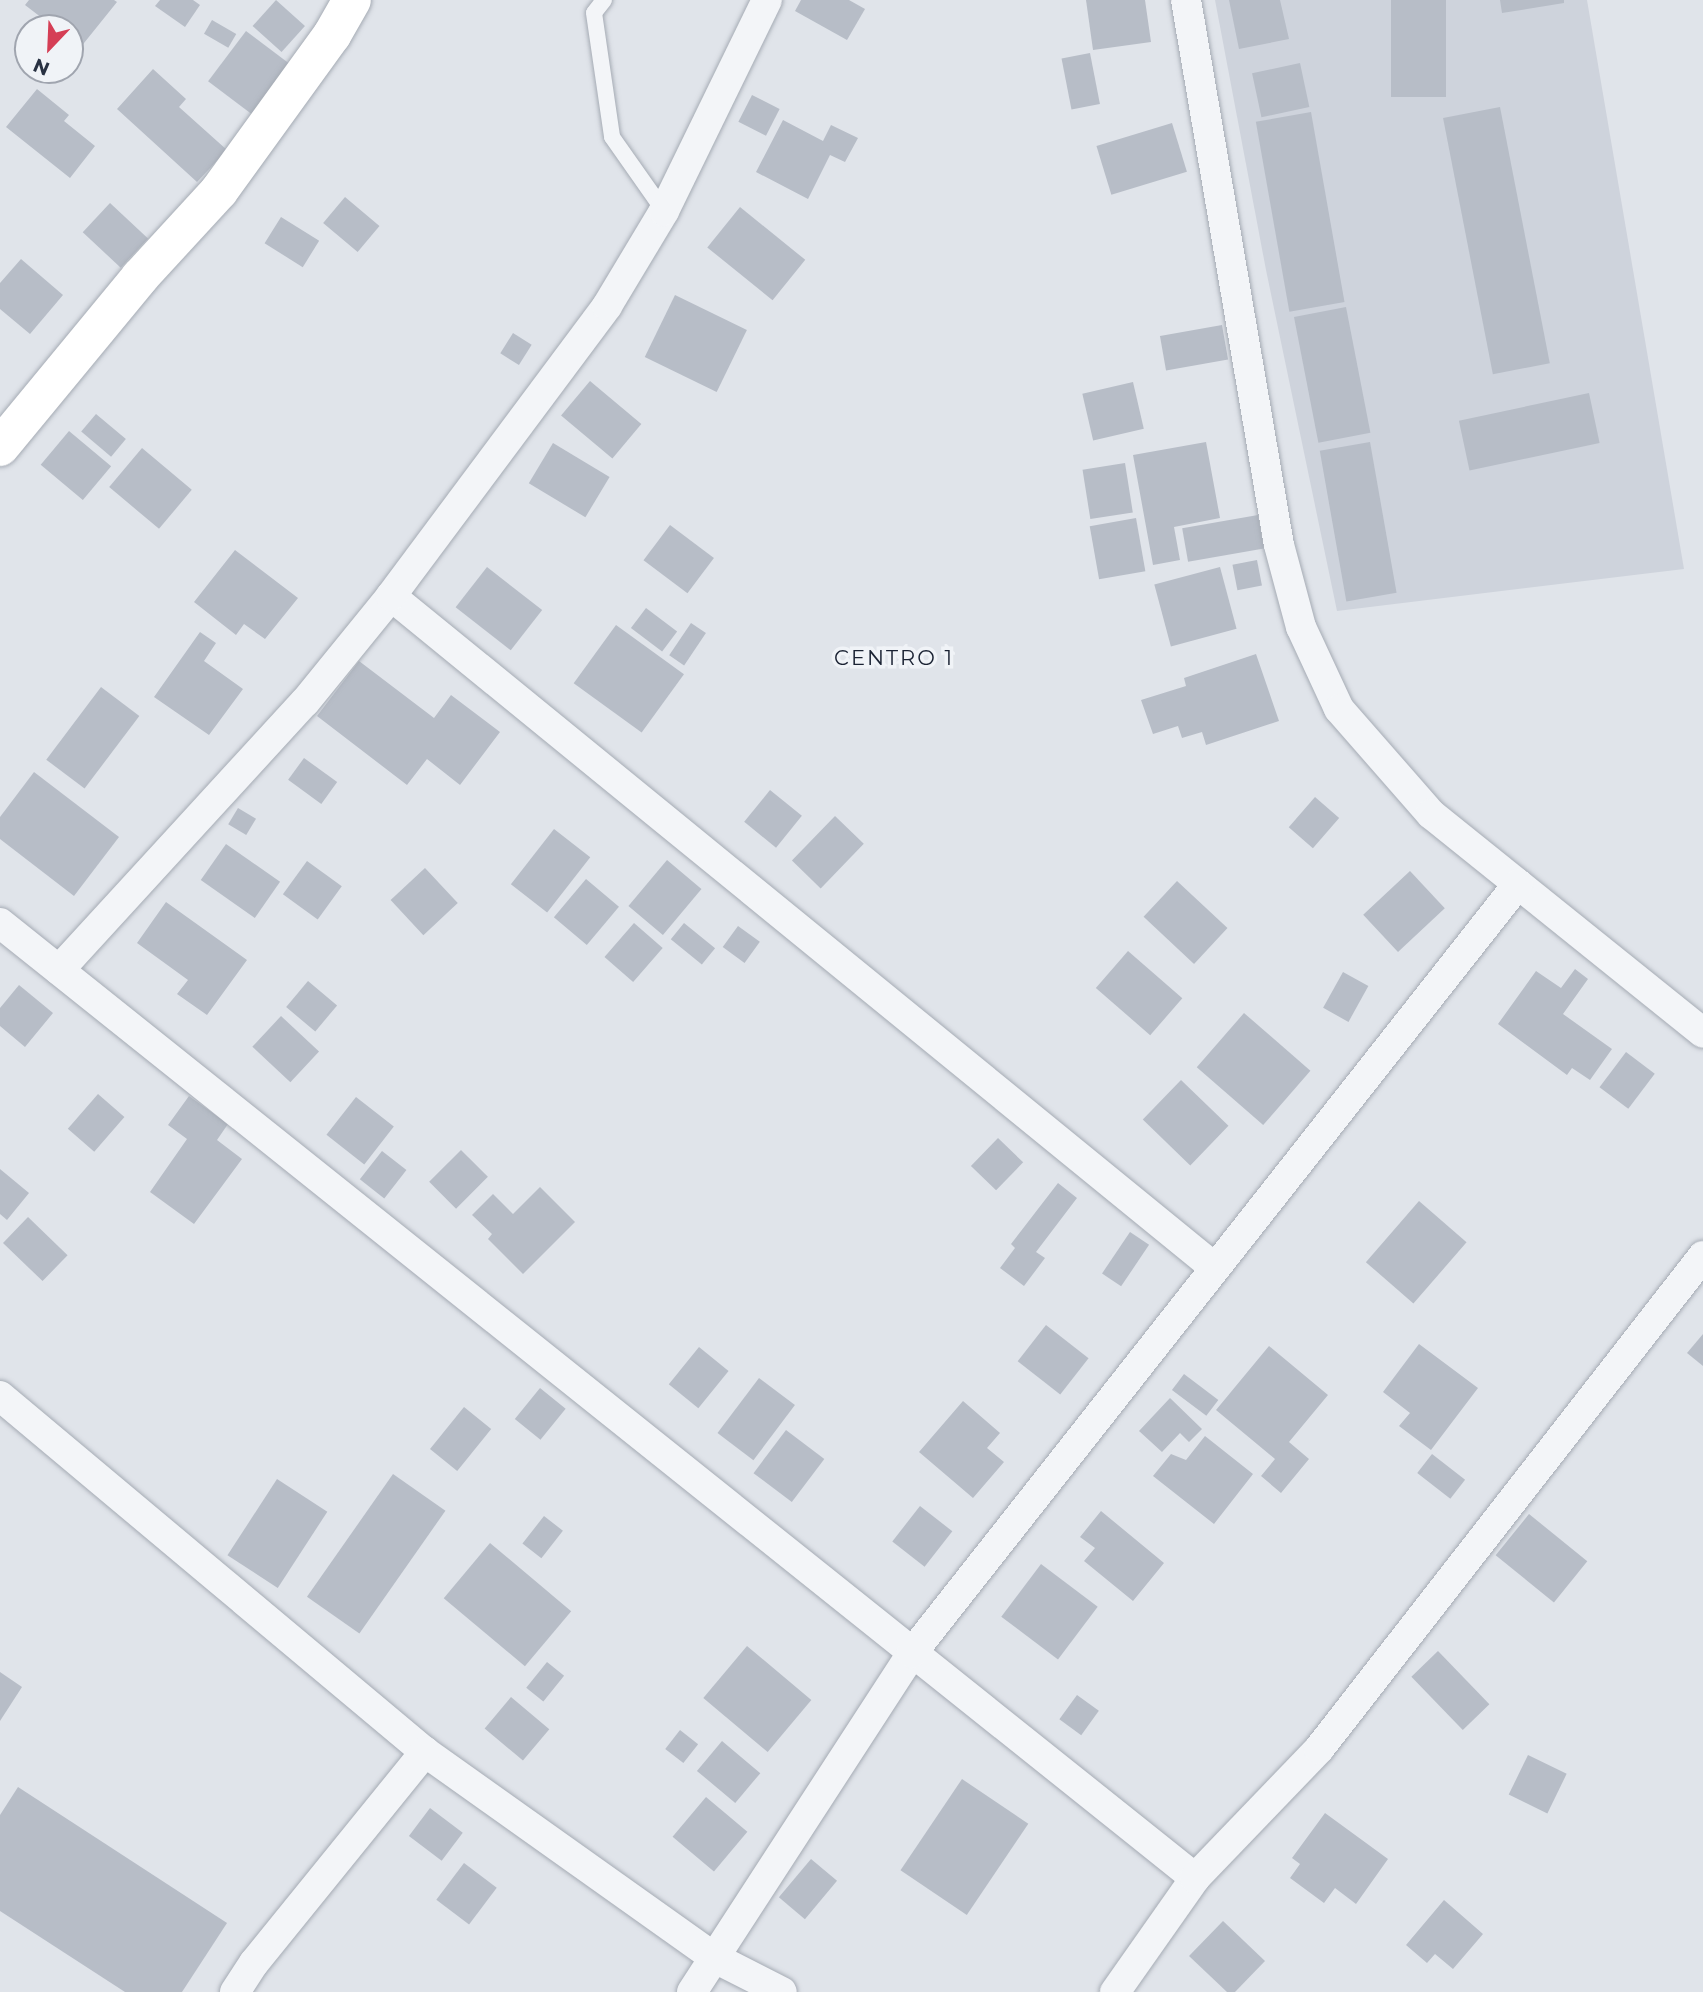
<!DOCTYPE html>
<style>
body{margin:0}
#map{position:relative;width:1703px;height:1992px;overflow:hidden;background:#e0e4ea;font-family:Montserrat,sans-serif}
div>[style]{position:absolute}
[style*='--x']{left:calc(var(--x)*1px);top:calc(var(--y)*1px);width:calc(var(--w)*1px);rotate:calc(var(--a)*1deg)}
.built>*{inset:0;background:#ced3dc}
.building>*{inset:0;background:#b7bdc7;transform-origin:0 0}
.roads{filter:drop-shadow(0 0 2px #a5abb4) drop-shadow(0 0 2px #a5abb4)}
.lane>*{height:16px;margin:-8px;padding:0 8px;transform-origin:8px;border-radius:8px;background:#f3f5f8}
.street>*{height:30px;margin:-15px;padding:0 15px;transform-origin:15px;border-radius:15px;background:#f3f5f8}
.secondary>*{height:38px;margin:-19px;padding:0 19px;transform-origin:19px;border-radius:19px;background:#fff}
span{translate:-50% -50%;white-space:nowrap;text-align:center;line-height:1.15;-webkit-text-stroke:7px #f0f3f7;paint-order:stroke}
.quarter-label{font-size:21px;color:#1a2233;letter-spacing:2px}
.north{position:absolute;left:14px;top:14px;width:70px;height:70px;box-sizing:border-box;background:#f0f3f7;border:2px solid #a0a5af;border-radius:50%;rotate:203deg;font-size:19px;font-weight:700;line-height:28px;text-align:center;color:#283142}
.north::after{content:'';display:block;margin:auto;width:24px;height:32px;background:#d53e55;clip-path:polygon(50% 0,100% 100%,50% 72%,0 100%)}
</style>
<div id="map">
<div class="built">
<i style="clip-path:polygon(1215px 0,1587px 0,1684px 569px,1337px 611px,1266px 270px)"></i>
</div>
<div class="building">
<i style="clip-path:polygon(29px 0,114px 0,117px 2px,80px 48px,70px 40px,70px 28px,55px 28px,25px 5px)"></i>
<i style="clip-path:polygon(160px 0,193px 0,200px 5px,185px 27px,155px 6px)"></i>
<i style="left:276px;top:0;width:39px;height:35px;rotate:42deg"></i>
<i style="clip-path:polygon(801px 0,849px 0,865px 9px,847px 40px,795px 11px)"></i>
<i style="clip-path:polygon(1086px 0,1145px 0,1151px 42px,1093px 50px)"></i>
<i style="clip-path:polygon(1229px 0,1280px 0,1289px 39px,1239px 49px)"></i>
<i style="left:1391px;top:0;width:55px;height:97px"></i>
<i style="clip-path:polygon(1500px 0,1564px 0,1564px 3px,1502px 13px)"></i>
<i style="left:212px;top:20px;width:28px;height:16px;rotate:30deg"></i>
<i style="left:246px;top:31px;width:59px;height:63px;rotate:37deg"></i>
<i style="left:1090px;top:53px;width:52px;height:29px;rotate:79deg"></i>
<i style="left:1300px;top:63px;width:45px;height:49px;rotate:78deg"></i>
<i style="clip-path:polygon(153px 69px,186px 99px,179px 107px,227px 150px,197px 182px,117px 109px)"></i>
<i style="clip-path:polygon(37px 89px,69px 115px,64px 121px,95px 146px,70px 178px,6px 127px)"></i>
<i style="left:752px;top:95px;width:31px;height:30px;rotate:27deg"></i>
<i style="left:1500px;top:107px;width:261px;height:58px;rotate:79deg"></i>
<i style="left:1311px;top:112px;width:193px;height:56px;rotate:80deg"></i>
<i style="clip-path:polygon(783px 120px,823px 141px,831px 125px,858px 138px,845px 162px,830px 155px,808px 199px,756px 172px)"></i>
<i style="left:1172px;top:123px;width:51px;height:79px;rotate:73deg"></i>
<i style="left:345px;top:197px;width:45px;height:34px;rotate:40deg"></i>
<i style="left:110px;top:203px;width:52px;height:40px;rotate:43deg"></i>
<i style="left:740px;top:207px;width:84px;height:52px;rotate:39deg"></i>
<i style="left:281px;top:217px;width:45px;height:31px;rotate:32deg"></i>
<i style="clip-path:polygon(21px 259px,63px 295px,30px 334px,0 309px,0 283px)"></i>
<i style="left:675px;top:295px;width:80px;height:69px;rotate:26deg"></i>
<i style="left:1346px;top:307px;width:128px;height:53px;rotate:79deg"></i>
<i style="left:1222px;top:325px;width:35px;height:63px;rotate:80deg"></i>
<i style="left:513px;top:333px;width:22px;height:24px;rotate:32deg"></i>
<i style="left:590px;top:381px;width:67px;height:45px;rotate:40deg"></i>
<i style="left:1133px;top:382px;width:48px;height:52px;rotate:77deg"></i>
<i style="left:1589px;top:393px;width:51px;height:133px;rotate:78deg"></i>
<i style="left:96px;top:414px;width:39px;height:23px;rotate:40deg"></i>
<i style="left:69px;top:431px;width:55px;height:44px;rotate:40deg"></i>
<i style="clip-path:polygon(1206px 442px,1220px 518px,1174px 527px,1180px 560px,1153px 565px,1133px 455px)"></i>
<i style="left:1370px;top:442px;width:153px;height:51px;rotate:80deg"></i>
<i style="left:553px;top:443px;width:66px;height:47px;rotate:31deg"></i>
<i style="left:142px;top:448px;width:65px;height:51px;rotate:40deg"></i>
<i style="left:1125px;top:463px;width:50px;height:43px;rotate:81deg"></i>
<i style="left:1258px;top:515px;width:34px;height:77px;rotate:80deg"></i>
<i style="left:1136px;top:518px;width:54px;height:47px;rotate:80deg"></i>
<i style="left:670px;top:525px;width:55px;height:44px;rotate:37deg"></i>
<i style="clip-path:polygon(235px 550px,298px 598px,265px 639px,244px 624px,236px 635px,194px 602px)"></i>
<i style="left:1257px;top:560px;width:26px;height:25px;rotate:79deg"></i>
<i style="left:487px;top:567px;width:70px;height:51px;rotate:38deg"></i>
<i style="left:1220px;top:567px;width:64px;height:68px;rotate:75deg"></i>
<i style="left:646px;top:608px;width:39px;height:25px;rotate:37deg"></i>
<i style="left:691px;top:623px;width:18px;height:39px;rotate:34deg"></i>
<i style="left:616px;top:625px;width:84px;height:72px;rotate:36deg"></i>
<i style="clip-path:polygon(200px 632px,216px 643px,204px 661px,243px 689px,209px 735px,154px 697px)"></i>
<i style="clip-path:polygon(1256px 654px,1279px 721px,1206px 745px,1202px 732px,1182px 738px,1178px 726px,1153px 734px,1141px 700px,1186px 686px,1184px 678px)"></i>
<i style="clip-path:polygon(359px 661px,434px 718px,451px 695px,500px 732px,460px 785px,427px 759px,407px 785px,317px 716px)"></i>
<i style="left:101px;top:687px;width:48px;height:91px;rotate:37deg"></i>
<i style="left:304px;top:758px;width:41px;height:27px;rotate:36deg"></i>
<i style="clip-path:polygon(34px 772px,119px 837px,74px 896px,0 839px,0 817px)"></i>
<i style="left:770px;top:790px;width:41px;height:41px;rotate:39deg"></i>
<i style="left:1315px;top:797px;width:32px;height:40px;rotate:41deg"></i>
<i style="left:238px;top:808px;width:21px;height:19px;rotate:31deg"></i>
<i style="left:835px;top:816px;width:40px;height:62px;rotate:44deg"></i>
<i style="left:554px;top:829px;width:46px;height:70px;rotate:38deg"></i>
<i style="left:226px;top:844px;width:66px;height:44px;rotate:35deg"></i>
<i style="left:667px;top:860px;width:45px;height:60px;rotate:40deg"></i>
<i style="left:307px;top:861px;width:43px;height:41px;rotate:36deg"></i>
<i style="left:425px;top:868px;width:48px;height:47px;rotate:47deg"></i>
<i style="left:1410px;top:871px;width:51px;height:64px;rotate:47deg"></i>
<i style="left:586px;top:879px;width:43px;height:50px;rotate:40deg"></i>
<i style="left:1177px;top:881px;width:69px;height:49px;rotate:43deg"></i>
<i style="clip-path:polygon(166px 902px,247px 960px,207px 1015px,177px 994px,188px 980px,137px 943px)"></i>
<i style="left:634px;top:923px;width:38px;height:45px;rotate:41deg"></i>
<i style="left:684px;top:923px;width:40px;height:21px;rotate:39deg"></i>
<i style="left:738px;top:926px;width:27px;height:26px;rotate:36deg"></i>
<i style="left:1128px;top:951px;width:72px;height:49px;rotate:41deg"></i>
<i style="clip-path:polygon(1575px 969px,1588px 979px,1563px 1014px,1612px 1049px,1590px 1080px,1572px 1068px,1567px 1075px,1498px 1024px,1536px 971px,1561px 988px)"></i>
<i style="left:1343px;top:972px;width:29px;height:41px;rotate:29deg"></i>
<i style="left:308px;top:981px;width:38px;height:34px;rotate:40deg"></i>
<i style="clip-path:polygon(19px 985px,53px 1013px,25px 1047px,0 1026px,0 1008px)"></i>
<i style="left:1244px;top:1013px;width:88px;height:72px;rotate:41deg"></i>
<i style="left:281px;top:1016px;width:52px;height:42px;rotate:43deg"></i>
<i style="left:1626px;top:1052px;width:36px;height:44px;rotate:37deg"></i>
<i style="left:1181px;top:1080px;width:66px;height:55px;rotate:44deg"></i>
<i style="left:98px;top:1094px;width:35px;height:46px;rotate:41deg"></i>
<i style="clip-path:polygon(189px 1096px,228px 1124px,217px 1140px,242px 1159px,194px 1224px,150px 1192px,187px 1139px,168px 1125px)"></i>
<i style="left:356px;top:1097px;width:48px;height:48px;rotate:38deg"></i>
<i style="left:998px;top:1138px;width:35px;height:39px;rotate:44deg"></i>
<i style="left:461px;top:1150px;width:38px;height:45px;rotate:45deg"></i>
<i style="left:382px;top:1151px;width:31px;height:36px;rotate:38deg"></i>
<i style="clip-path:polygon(0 1169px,29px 1193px,7px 1220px,0 1214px)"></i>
<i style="clip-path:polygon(1058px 1183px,1077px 1198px,1036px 1252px,1045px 1258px,1024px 1286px,1000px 1268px,1015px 1248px,1011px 1244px)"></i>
<i style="clip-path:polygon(540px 1187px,575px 1222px,523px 1274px,488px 1239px,492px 1234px,472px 1215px,493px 1194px,513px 1214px)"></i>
<i style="left:1419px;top:1201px;width:63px;height:81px;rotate:41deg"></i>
<i style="left:28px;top:1217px;width:55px;height:36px;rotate:44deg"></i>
<i style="left:1130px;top:1232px;width:23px;height:50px;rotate:34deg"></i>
<i style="left:1046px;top:1325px;width:54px;height:46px;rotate:38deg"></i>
<i style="clip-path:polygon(1703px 1334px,1703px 1366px,1687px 1353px)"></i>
<i style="clip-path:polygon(1419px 1344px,1478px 1388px,1431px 1450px,1399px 1426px,1410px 1413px,1383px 1392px)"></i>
<i style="clip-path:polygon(1269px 1346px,1328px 1395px,1289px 1442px,1309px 1459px,1281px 1493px,1261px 1476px,1275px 1459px,1216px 1410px)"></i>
<i style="left:699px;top:1347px;width:38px;height:48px;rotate:39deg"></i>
<i style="left:1184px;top:1374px;width:43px;height:20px;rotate:37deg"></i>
<i style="left:759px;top:1378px;width:45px;height:69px;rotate:37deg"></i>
<i style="left:540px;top:1388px;width:33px;height:40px;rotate:39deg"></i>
<i style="clip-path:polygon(1170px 1398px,1202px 1429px,1189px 1442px,1180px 1433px,1162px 1452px,1139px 1431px)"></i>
<i style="clip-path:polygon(963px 1401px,1000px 1433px,987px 1448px,1004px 1462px,973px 1498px,919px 1452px)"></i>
<i style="left:464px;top:1407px;width:35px;height:54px;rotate:39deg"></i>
<i style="left:786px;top:1430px;width:48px;height:54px;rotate:37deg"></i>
<i style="clip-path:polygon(1205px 1436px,1253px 1474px,1214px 1524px,1153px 1476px,1171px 1454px,1186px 1460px)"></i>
<i style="left:1432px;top:1454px;width:42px;height:24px;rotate:38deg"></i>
<i style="left:393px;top:1474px;width:64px;height:150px;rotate:35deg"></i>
<i style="left:277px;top:1479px;width:60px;height:91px;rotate:33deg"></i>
<i style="left:920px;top:1506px;width:41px;height:45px;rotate:38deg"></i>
<i style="clip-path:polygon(1101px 1511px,1164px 1563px,1133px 1601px,1084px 1561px,1095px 1548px,1080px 1537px)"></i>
<i style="left:1529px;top:1514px;width:75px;height:53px;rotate:39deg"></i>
<i style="left:544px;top:1516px;width:24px;height:35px;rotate:38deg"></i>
<i style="left:490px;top:1543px;width:106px;height:72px;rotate:40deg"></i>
<i style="left:1041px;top:1564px;width:71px;height:66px;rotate:37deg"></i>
<i style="left:747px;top:1646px;width:84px;height:68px;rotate:40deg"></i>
<i style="left:1438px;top:1651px;width:74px;height:37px;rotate:46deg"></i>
<i style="left:547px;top:1662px;width:22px;height:33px;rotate:39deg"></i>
<i style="clip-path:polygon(0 1672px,22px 1687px,0 1721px)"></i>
<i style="left:1077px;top:1695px;width:27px;height:30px;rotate:36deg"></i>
<i style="left:511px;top:1697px;width:50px;height:41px;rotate:40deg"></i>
<i style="left:680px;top:1730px;width:23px;height:24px;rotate:38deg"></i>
<i style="left:722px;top:1741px;width:50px;height:39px;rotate:40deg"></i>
<i style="left:1528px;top:1755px;width:43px;height:44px;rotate:26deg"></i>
<i style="left:962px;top:1779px;width:80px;height:110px;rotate:34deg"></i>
<i style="clip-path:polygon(18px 1787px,227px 1923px,182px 1992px,125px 1992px,0 1911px,0 1815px)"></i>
<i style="left:706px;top:1797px;width:54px;height:52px;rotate:40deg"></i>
<i style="left:430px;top:1808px;width:41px;height:35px;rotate:37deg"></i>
<i style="clip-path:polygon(1325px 1813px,1388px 1859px,1356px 1904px,1335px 1888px,1324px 1903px,1290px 1878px,1300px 1864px,1292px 1858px)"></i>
<i style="left:811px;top:1859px;width:34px;height:50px;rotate:40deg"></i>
<i style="left:464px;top:1863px;width:41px;height:46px;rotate:37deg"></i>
<i style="clip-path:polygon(1444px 1900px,1483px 1934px,1453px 1969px,1435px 1954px,1427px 1963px,1406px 1945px)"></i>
<i style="clip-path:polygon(1223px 1921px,1265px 1961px,1235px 1992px,1227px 1992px,1189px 1956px)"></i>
</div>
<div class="roads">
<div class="lane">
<i style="--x:604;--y:0;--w:16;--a:128"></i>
<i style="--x:594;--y:13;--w:125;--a:81.7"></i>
<i style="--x:612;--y:137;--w:90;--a:54.9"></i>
</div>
<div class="street">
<i style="--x:1186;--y:0;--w:553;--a:80.32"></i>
<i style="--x:1279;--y:545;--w:85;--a:75"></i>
<i style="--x:1301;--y:627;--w:90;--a:65.1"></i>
<i style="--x:1339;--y:709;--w:140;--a:48.8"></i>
<i style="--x:1431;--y:814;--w:349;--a:38.8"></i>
<i style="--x:391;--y:596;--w:1063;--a:39.2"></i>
<i style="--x:0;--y:923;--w:1530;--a:38.63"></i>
<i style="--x:59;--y:970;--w:364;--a:-47.5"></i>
<i style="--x:305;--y:702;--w:136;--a:-50.9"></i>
<i style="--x:391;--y:596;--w:362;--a:-53.3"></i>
<i style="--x:607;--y:306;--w:111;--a:-59"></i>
<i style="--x:664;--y:211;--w:235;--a:-64"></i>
<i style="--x:0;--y:1396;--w:554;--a:39.95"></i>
<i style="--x:425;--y:1752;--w:354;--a:35.4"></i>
<i style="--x:713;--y:1957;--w:77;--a:26.9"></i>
<i style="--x:235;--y:1992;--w:35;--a:-57"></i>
<i style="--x:254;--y:1963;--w:272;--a:-51"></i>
<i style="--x:692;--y:1992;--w:404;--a:-57"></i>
<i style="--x:912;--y:1653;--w:979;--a:-51.76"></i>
<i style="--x:1115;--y:1992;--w:139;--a:-54.9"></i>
<i style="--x:1195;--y:1878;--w:179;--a:-46.1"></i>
<i style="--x:1319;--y:1749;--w:625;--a:-52.08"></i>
</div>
<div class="secondary">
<i style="--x:0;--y:447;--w:220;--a:-50.5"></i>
<i style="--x:140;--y:277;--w:117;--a:-47.4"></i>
<i style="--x:219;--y:191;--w:193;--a:-54.1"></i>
<i style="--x:332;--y:35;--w:40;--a:-60.3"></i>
</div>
</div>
<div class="quarter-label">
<span style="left:894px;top:658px">CENTRO 1</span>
</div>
<div class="north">N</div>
</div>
